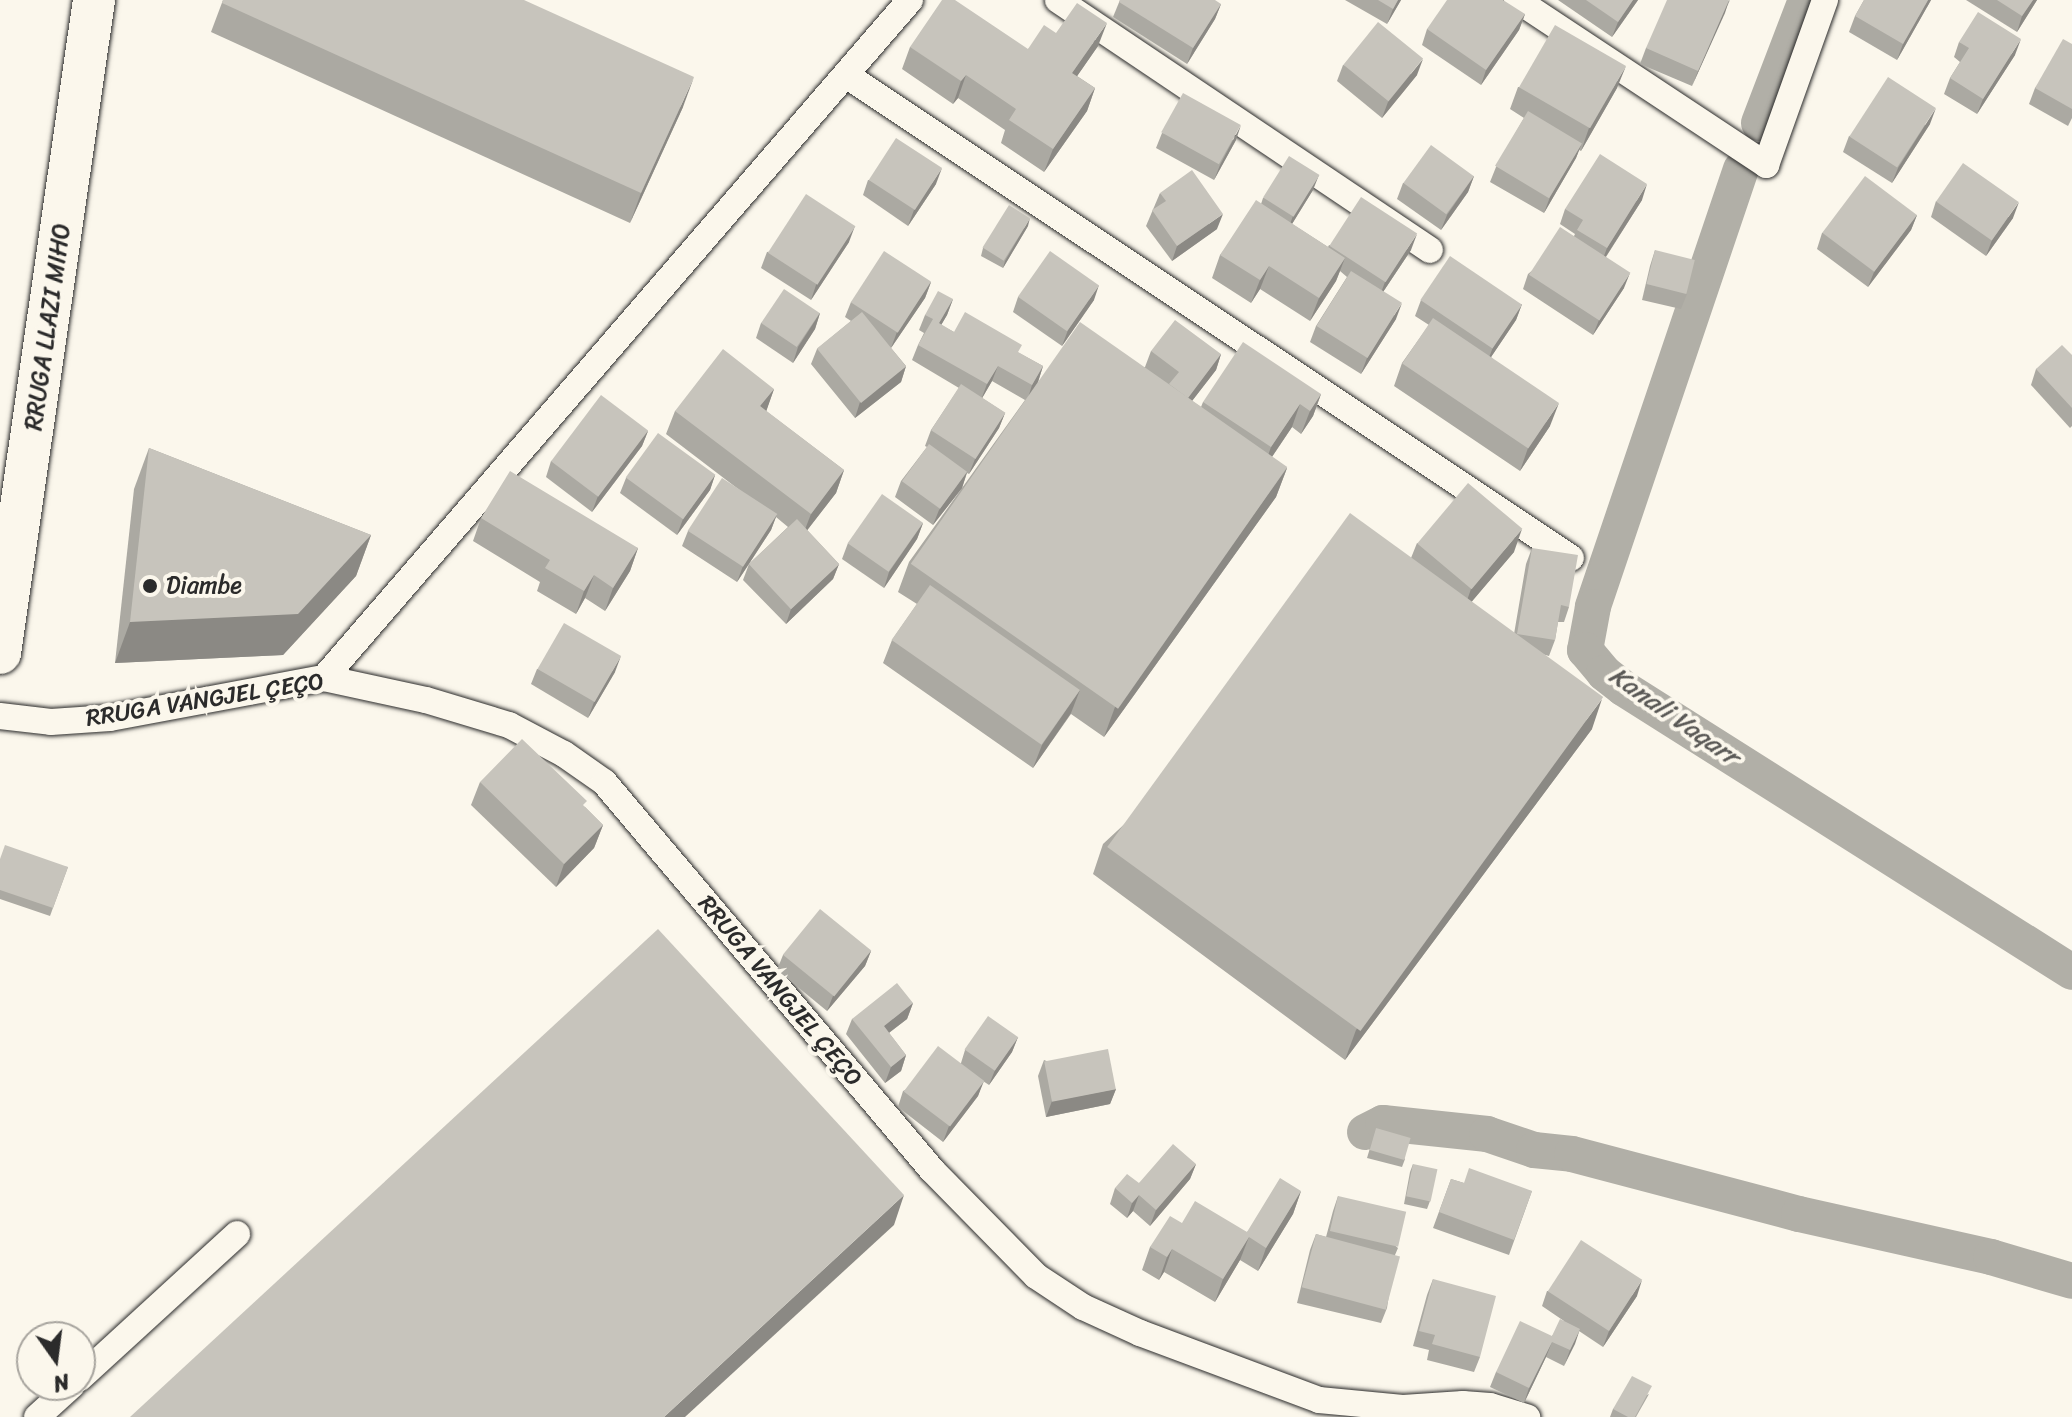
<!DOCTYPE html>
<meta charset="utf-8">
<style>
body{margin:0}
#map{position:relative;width:2072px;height:1417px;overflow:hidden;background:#fbf7ec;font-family:Sriracha,sans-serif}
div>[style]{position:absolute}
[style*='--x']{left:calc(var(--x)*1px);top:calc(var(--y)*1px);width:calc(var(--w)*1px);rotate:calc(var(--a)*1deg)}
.canal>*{height:36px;margin:-18px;padding:0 18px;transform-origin:18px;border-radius:18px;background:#b1afa7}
.roads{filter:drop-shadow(0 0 2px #2b2b2b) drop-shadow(0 0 2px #2b2b2b)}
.street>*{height:26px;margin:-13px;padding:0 13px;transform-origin:13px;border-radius:13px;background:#fbf7ec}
.primary>*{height:42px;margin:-21px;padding:0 21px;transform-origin:21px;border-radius:21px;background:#fbf7ec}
.wall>*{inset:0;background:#aba9a2}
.shaded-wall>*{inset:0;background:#8b8984}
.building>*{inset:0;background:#c7c4bc;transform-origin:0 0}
.dots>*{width:22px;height:22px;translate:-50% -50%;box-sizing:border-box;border:4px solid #fbf7ec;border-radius:50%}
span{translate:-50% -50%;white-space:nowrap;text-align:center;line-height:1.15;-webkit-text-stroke:8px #fbf7ec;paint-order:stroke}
.street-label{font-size:24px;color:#2b2b2b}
.poi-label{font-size:24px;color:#2b2b2b}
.left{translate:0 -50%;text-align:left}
.water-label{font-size:26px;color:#5a5956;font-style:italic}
.north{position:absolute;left:16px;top:1321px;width:80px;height:80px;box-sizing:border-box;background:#fbf7ec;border:2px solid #a8a59f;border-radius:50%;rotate:166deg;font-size:22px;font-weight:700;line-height:32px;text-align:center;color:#2b2b2b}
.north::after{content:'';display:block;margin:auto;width:28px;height:36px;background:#2b2b2b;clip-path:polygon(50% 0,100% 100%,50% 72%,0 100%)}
</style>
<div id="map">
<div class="canal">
<i style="--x:1759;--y:123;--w:132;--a:-69.1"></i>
<i style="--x:1741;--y:169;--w:462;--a:108.7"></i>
<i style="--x:1593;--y:607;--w:44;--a:100.5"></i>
<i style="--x:1585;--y:650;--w:30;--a:50"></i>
<i style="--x:1604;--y:673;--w:24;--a:38"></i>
<i style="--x:1623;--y:688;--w:531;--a:32.31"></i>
<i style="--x:1365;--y:1132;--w:20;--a:-27"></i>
<i style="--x:1383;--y:1123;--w:105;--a:6"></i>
<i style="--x:1487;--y:1134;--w:50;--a:18.8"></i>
<i style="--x:1534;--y:1150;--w:38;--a:6"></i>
<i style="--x:1572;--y:1154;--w:235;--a:14.8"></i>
<i style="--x:1799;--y:1214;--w:197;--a:12.6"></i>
<i style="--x:1991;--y:1257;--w:84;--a:16.5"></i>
</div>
<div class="roads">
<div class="street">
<i style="--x:1058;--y:0;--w:448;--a:33.9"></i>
<i style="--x:1517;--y:0;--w:299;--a:33.5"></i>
<i style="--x:1766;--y:165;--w:175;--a:-70.3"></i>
<i style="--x:846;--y:75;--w:871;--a:33.67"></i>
<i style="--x:324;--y:678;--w:896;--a:-49.16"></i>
<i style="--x:0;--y:716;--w:51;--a:6.7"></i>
<i style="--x:51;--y:722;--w:59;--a:-3.9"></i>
<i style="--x:110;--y:718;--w:218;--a:-10.6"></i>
<i style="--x:324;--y:678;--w:104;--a:12.2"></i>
<i style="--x:426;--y:700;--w:87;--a:16.8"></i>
<i style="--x:509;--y:725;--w:62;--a:27.8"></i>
<i style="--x:564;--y:754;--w:49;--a:35"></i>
<i style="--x:604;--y:782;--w:508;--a:49.79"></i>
<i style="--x:932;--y:1170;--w:148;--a:45.5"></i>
<i style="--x:1036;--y:1276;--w:56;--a:33.4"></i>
<i style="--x:1083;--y:1307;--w:63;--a:24.5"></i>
<i style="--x:1140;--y:1333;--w:191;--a:20.5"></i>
<i style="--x:1319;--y:1400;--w:84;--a:5.4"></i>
<i style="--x:1403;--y:1408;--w:60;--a:-3.8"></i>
<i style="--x:1463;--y:1404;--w:27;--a:4"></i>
<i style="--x:1490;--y:1406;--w:39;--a:17"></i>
<i style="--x:80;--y:1378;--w:213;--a:-42.5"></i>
<i style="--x:37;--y:1417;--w:47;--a:-42.4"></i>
</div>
<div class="primary">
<i style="--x:0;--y:653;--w:660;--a:-81.81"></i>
</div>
</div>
<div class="wall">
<i style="clip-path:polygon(223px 0,683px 107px,630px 223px,211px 32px)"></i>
<i style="clip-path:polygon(1120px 0,1221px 4px,1215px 19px,1187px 64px,1113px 17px)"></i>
<i style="clip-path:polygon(1345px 0,1401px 0,1387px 24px)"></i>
<i style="clip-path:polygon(1558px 0,1638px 0,1612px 37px)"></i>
<i style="clip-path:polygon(1730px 0,1692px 86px,1640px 64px,1646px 48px)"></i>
<i style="clip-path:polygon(1864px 0,1931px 0,1897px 60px,1849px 32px,1855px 16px)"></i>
<i style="clip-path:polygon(1966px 0,2037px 0,2017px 32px)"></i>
<i style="clip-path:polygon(1525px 14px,1519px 30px,1481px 85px,1422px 45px,1427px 29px)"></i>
<i style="clip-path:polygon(1056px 33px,1098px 46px,1077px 76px,1095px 88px,1087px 111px,1044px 172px,1001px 143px,1005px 130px,958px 98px,953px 104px,902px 69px,910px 47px,1028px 49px)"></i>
<i style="clip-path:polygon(1959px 42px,2015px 55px,1977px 114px,1944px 94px,1950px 78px,1960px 62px,1954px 57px)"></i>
<i style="clip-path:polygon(2072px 44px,2072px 118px,2068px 126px,2029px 104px,2035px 88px)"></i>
<i style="clip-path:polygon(1343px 65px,1417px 75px,1382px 118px,1337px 81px)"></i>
<i style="clip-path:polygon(1518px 87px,1617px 88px,1581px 151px,1579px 150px,1576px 158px,1544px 213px,1490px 182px,1496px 167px,1524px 118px,1510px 109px)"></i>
<i style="clip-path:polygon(1930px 124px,1892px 183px,1843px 152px,1849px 136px)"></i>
<i style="clip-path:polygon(1162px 133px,1236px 140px,1214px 180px,1156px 148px)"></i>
<i style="clip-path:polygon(1474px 176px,1468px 192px,1441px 230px,1397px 199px,1403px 183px)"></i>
<i style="clip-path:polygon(868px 180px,936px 184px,908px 226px,863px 195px)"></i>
<i style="clip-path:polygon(1313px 190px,1292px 224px,1328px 247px,1329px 245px,1411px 250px,1383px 292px,1396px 319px,1361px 374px,1310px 342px,1316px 326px,1347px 277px,1340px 271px,1336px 281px,1310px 321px,1260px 289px,1251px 303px,1212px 278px,1220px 255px,1261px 204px,1263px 198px)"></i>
<i style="clip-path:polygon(1160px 193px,1217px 229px,1172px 261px,1146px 226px)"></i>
<i style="clip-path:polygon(1642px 200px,1606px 257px,1624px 288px,1593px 335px,1523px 289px,1528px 274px,1574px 236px,1575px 234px,1560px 224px,1565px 209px)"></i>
<i style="clip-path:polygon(1936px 201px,2013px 218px,1986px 256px,1931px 217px)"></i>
<i style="clip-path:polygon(1917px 215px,1911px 230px,1868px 287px,1817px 249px,1822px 233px)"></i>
<i style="clip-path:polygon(1028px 226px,1003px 268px,981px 256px,983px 248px)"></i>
<i style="clip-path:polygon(849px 242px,811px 300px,761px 268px,767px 252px)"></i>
<i style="clip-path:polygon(1655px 250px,1687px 294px,1681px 309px,1642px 300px,1650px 266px)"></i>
<i style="clip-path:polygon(931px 282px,925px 298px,891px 348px,906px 366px,901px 382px,855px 418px,811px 364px,817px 349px,851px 321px,845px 317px,851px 302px)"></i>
<i style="clip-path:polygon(1018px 297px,1094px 300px,1062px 346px,1013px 312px)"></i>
<i style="clip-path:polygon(953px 299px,947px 315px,941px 325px,954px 332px,1019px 353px,1043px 366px,1038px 382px,1145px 367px,1151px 351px,1221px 354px,1216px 370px,1192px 401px,1201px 407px,1203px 402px,1321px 394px,1313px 416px,1301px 434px,1292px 427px,1272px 457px,1287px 468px,1276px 497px,1104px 737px,1071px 714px,1033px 768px,883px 663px,892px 640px,917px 604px,898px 592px,909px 562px,1025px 400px,992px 381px,982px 398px,1005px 413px,999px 428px,969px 474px,967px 473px,962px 488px,933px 525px,895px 497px,901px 481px,927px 447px,925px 446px,931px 430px,959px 388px,912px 360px,918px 345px,924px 333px,919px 330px,925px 315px)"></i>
<i style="clip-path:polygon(1421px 300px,1522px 304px,1516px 320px,1491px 357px,1550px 426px,1520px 471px,1394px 386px,1402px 363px,1429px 325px,1415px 316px)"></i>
<i style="clip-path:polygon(820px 313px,815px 329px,793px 363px,756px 338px,761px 323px)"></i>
<i style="clip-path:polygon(2072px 355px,2072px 426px,2070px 428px,2031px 385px,2036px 369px)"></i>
<i style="clip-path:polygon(evenodd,774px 389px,766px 411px,844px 470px,836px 493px,807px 530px,839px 564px,833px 579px,786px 624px,743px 580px,749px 564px,737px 582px,682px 546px,688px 531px,742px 492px,666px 434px,675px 411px,774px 389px,776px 517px,788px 527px,749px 564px,771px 530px,776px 517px)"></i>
<i style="clip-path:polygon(648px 431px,642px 446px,592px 512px,546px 477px,551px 461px)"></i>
<i style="clip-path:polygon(149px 448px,371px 535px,356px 576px,283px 655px,115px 663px,134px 489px)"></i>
<i style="clip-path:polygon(715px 475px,710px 490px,677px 535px,620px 493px,626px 478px)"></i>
<i style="clip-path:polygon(481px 518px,638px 548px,630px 571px,605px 611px,585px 598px,576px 614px,537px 591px,540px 582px,473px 541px)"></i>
<i style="clip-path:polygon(923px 523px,917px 539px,884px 588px,842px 559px,848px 543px)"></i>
<i style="clip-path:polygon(1417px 543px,1514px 552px,1471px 602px,1514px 634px,1526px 564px,1532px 548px,1569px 607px,1564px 622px,1558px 622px,1555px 640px,1549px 656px,1542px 654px,1592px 729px,1345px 1060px,1093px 874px,1103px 844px,1411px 558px)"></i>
<i style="clip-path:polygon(537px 669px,615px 672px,588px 718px,531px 684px)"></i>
<i style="clip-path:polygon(480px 782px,585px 807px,603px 825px,594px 848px,556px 887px,471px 805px)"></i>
<i style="clip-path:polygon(0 859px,68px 867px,50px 916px,0 899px)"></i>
<i style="clip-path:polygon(871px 951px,865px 966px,827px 1011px,777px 970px,783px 955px)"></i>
<i style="clip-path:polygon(913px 1003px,907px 1019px,889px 1033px,906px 1055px,901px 1071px,885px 1083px,846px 1034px,852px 1019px)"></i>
<i style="clip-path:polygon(1018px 1037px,1012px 1052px,989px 1085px,983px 1081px,978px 1096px,943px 1142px,898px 1107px,903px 1091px,961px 1063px,965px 1050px)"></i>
<i style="clip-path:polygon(1044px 1060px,1116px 1089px,1110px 1104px,1046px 1117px,1038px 1076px)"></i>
<i style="clip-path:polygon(1376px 1128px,1405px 1159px,1402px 1167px,1367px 1158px)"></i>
<i style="clip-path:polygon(1196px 1164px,1190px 1179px,1150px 1226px,1133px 1211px,1127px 1218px,1110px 1204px,1115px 1188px,1139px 1183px)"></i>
<i style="clip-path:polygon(1413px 1164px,1430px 1201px,1427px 1209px,1404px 1204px,1410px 1172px)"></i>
<i style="clip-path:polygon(1451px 1179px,1464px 1183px,1532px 1191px,1509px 1255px,1433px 1228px)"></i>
<i style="clip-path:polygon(1301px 1191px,1293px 1214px,1258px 1271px,1240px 1260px,1215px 1302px,1164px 1272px,1159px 1280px,1142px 1270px,1150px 1247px,1182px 1223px,1247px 1232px)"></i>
<i style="clip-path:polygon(1338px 1196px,1398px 1248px,1395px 1255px,1387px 1308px,1381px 1323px,1297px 1303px,1310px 1250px,1316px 1234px,1326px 1237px,1333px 1211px)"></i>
<i style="clip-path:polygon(1433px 1279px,1480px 1357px,1474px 1372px,1427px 1360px,1429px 1350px,1413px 1346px,1427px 1295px)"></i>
<i style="clip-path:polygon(1547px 1291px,1637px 1296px,1603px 1347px,1579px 1331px,1564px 1366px,1546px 1357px,1524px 1403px,1490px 1387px,1496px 1372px,1552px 1336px,1564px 1321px,1542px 1306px)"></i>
<i style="clip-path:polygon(1649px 1394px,1636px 1417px,1610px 1417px,1613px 1409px)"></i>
</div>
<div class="shaded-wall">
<i style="clip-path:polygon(1398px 0,1401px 0,1387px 24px,1393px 9px)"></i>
<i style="clip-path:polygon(1633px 0,1638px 0,1612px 37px,1618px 22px)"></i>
<i style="clip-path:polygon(1729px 0,1725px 13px,1692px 86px,1698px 71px)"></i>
<i style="clip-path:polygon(1928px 0,1931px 0,1897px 60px,1903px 44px)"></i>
<i style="clip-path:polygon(2033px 0,2037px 0,2017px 32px,2022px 16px)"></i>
<i style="clip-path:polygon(1221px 4px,1215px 19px,1187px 64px,1193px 48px)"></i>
<i style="clip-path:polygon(1525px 14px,1519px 30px,1481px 85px,1486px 70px)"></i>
<i style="clip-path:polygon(1107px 23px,1098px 46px,1064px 95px,1072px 73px)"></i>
<i style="clip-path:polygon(2021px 39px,2015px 55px,1977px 114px,1983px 99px)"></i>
<i style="clip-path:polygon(1423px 59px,1417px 75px,1382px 118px,1388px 102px)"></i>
<i style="clip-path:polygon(1626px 66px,1617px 88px,1581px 151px,1589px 128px)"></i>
<i style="clip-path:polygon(966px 75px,958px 98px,953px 104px,961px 81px)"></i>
<i style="clip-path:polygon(694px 77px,683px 107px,630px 223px,641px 193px)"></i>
<i style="clip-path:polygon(1095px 88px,1087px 111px,1044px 172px,1053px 149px)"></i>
<i style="clip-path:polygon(1936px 108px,1930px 124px,1892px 183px,1898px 168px)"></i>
<i style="clip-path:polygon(1241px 125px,1236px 140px,1214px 180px,1220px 165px)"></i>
<i style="clip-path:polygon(1582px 143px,1576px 158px,1544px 213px,1550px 197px)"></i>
<i style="clip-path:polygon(942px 168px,936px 184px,908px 226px,914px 210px)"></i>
<i style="clip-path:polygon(1319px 175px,1313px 190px,1287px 232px,1293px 216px)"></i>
<i style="clip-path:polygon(1474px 176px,1468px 192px,1441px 230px,1447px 215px)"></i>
<i style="clip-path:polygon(1647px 184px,1642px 200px,1601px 264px,1607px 248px)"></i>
<i style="clip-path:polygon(2019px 202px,2013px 218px,1986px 256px,1992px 240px)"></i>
<i style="clip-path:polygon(1223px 214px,1217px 229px,1172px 261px,1177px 246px)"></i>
<i style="clip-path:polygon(1917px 215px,1911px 230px,1868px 287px,1874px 272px)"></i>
<i style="clip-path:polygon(1030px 218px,1028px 226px,1003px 268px,1005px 261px)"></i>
<i style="clip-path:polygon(855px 226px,849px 242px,811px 300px,816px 285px)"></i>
<i style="clip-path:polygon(1417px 234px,1411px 250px,1379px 298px,1385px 282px)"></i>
<i style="clip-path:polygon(1345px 258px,1336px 281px,1310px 321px,1319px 298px)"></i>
<i style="clip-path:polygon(1269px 266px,1260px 289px,1251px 303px,1260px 280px)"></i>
<i style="clip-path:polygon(1630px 273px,1624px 288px,1593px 335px,1599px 320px)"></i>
<i style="clip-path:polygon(931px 282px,925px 298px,891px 348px,897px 332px)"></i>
<i style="clip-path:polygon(1099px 285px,1094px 300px,1062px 346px,1068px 330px)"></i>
<i style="clip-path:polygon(953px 299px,947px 315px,933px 339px,939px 323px)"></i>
<i style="clip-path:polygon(1402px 303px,1396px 319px,1361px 374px,1367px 358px)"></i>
<i style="clip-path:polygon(1522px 304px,1516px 320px,1487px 363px,1493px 347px)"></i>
<i style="clip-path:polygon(820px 313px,815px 329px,793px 363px,798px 347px)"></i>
<i style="clip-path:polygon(1221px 354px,1216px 370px,1178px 419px,1184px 403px)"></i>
<i style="clip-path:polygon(906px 366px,901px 382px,855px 418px,860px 402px)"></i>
<i style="clip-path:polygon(998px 366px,992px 381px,981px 400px,987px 384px)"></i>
<i style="clip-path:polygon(1043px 366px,1038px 382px,1027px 401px,1032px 385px)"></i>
<i style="clip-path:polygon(774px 389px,766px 412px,760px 406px)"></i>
<i style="clip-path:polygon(1321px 394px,1313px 416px,1301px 434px,1310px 411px)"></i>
<i style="clip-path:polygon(1559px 403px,1550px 426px,1520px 471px,1528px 448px)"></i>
<i style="clip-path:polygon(1300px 404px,1292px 427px,1263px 470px,1271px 447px)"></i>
<i style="clip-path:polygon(1005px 413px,999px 428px,969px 474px,975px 459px)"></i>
<i style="clip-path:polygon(648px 431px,642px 446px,592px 512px,598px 496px)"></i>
<i style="clip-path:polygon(1287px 468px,1276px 497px,1104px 737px,1115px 707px)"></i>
<i style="clip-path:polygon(844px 470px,836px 493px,802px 537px,811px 514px)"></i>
<i style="clip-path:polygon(967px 472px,962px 488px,933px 525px,939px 510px)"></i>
<i style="clip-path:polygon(715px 475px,710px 490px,677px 535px,683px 519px)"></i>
<i style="clip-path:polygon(777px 514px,771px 530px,737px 582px,743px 566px)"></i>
<i style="clip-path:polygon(923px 523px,917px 539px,884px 588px,889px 572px)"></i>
<i style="clip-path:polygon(1522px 529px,1514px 552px,1463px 612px,1471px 589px)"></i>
<i style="clip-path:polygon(371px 535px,356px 576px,283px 655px,115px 663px,130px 622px)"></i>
<i style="clip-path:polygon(638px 548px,630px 571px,605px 611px,613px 588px)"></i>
<i style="clip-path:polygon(839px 564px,833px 579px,786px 624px,791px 609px)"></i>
<i style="clip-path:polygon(594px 575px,585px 598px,576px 614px,584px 591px)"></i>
<i style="clip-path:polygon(621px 656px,615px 672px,588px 718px,594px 702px)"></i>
<i style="clip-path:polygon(1080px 690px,1071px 713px,1033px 768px,1042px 745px)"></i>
<i style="clip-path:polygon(1602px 699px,1592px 729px,1345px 1060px,1356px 1030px)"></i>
<i style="clip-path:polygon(603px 825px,594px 848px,556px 887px,564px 864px)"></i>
<i style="clip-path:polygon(871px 951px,865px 966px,827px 1011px,833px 996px)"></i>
<i style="clip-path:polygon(913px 1003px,907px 1019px,878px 1041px,884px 1026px)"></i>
<i style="clip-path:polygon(1018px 1037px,1012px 1052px,989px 1085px,995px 1070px)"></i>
<i style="clip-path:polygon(906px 1055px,901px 1071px,885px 1083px,891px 1067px)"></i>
<i style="clip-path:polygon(984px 1081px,978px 1096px,943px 1142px,949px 1126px)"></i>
<i style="clip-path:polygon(1116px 1089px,1110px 1104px,1046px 1117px,1052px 1101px)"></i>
<i style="clip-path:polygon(1196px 1164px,1190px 1179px,1150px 1226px,1156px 1210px)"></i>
<i style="clip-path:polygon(1301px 1191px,1293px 1214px,1258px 1271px,1266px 1248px)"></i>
<i style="clip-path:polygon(904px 1195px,894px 1225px,685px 1417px,664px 1417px)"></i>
<i style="clip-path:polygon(1139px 1195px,1133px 1211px,1127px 1218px,1132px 1203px)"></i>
<i style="clip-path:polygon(1249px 1237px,1240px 1260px,1215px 1302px,1223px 1279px)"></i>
<i style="clip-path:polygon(1172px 1249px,1164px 1272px,1159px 1280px,1167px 1257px)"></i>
<i style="clip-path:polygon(1642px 1280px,1637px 1296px,1603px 1347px,1609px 1331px)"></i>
<i style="clip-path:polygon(1580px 1329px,1575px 1344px,1564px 1366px,1570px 1350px)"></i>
<i style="clip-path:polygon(1552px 1342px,1546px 1357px,1524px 1403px,1529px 1388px)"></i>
</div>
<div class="building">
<i style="clip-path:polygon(223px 0,524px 0,694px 77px,641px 193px,222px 3px)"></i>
<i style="clip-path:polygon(942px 0,955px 0,1028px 49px,1044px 25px,1056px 33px,1077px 3px,1107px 23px,1072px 73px,1095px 88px,1053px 149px,1009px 120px,1016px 109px,966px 75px,961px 81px,910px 47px)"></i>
<i style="clip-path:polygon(1120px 0,1215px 0,1221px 4px,1193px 48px,1119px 2px)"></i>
<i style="clip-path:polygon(1378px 0,1398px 0,1393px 9px)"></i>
<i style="clip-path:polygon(1447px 0,1503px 0,1525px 14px,1486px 70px,1427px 29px)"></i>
<i style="clip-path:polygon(1586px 0,1633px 0,1618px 22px)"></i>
<i style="clip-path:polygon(1667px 0,1729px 0,1698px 71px,1646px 48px)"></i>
<i style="clip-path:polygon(1864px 0,1928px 0,1903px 44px,1855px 16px)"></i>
<i style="clip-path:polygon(1997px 0,2033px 0,2022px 16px)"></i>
<i style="clip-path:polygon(1978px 12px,2021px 39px,1983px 99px,1950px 78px,1969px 48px,1959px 42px)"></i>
<i style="left:1378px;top:22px;width:58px;height:55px;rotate:39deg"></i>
<i style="left:1555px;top:25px;width:82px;height:72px;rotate:30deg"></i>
<i style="clip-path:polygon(2063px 39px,2072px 44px,2072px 109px,2035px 88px)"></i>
<i style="left:1888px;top:77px;width:57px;height:71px;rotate:33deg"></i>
<i style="left:1183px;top:93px;width:66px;height:45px;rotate:29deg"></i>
<i style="left:1528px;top:111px;width:63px;height:64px;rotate:31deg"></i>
<i style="left:896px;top:138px;width:55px;height:50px;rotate:33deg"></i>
<i style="left:1431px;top:145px;width:53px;height:47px;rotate:36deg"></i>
<i style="clip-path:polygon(1600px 154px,1647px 184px,1607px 248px,1577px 230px,1583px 220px,1565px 209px)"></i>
<i style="left:1289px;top:156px;width:36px;height:49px;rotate:32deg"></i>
<i style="left:1963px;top:163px;width:68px;height:47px;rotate:35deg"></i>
<i style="clip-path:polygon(1192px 170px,1223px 214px,1177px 246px,1152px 210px,1166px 201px,1160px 193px)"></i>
<i style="left:1865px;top:176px;width:65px;height:71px;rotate:37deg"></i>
<i style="left:806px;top:194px;width:59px;height:70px;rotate:33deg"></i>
<i style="left:1361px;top:197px;width:67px;height:58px;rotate:33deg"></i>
<i style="clip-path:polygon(1256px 200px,1345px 258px,1319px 298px,1269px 266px,1260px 280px,1220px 255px)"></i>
<i style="left:1009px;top:205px;width:25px;height:50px;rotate:32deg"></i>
<i style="left:1560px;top:227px;width:84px;height:57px;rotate:33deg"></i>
<i style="left:1655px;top:250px;width:41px;height:35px;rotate:14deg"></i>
<i style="left:884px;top:251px;width:56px;height:61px;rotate:33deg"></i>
<i style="left:1050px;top:251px;width:60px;height:56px;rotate:35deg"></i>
<i style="left:1450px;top:256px;width:87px;height:53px;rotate:34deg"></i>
<i style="left:1351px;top:271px;width:60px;height:65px;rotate:32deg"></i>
<i style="left:784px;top:289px;width:43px;height:41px;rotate:34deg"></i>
<i style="clip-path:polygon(938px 291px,953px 299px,939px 323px,954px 332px,965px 312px,1022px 345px,1018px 352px,1043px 366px,1032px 385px,998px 366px,987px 384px,918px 345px,933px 319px,925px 315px)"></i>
<i style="left:862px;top:312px;width:70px;height:58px;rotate:51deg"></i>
<i style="left:1433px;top:318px;width:152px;height:55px;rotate:34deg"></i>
<i style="clip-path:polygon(1175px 320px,1221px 354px,1188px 398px,1169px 384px,1179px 372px,1151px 351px)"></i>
<i style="left:1080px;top:322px;width:253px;height:295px;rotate:35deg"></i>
<i style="clip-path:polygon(1243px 342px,1321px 394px,1310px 411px,1300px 404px,1271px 447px,1203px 402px)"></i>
<i style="clip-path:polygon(2062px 345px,2072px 355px,2072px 408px,2036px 369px)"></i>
<i style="clip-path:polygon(723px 349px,774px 389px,760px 406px,844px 470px,811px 514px,675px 411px)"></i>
<i style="left:961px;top:384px;width:53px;height:55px;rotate:33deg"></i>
<i style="left:601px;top:395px;width:59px;height:83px;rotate:37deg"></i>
<i style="left:658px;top:433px;width:71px;height:55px;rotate:36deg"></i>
<i style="left:929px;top:444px;width:47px;height:46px;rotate:36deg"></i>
<i style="clip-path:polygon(149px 448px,371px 535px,298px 614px,130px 622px)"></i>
<i style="clip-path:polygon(510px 471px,638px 548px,613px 588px,594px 575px,584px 591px,545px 568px,550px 560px,481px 518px)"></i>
<i style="left:722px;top:478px;width:66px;height:63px;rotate:33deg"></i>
<i style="left:1468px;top:483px;width:71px;height:79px;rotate:40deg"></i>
<i style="left:882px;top:494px;width:50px;height:60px;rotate:35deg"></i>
<i style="left:1350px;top:513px;width:313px;height:413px;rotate:36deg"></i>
<i style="left:797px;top:519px;width:62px;height:66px;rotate:47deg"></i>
<i style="clip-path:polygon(1532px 548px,1578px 555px,1569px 607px,1561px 605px,1555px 640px,1517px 634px)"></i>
<i style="left:930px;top:585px;width:183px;height:67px;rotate:35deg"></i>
<i style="left:564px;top:623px;width:66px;height:53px;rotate:30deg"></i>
<i style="clip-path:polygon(522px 739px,587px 801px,583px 805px,603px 825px,564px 864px,480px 782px)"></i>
<i style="clip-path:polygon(5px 845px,68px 867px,53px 908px,0 890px,0 859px)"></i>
<i style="left:820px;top:909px;width:66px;height:59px;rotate:39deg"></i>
<i style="clip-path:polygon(658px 929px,904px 1195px,664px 1417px,130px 1417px)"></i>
<i style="clip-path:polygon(897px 983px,913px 1003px,884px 1026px,906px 1055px,891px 1067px,852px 1019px)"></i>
<i style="left:988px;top:1016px;width:37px;height:41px;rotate:35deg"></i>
<i style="left:938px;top:1046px;width:58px;height:57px;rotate:37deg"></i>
<i style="left:1108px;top:1049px;width:41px;height:65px;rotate:79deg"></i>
<i style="left:1376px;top:1128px;width:36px;height:23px;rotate:16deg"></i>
<i style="clip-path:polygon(1173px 1144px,1196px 1164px,1156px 1210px,1139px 1195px,1132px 1203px,1115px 1188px,1127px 1174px,1139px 1183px)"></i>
<i style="left:1413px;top:1164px;width:25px;height:33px;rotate:12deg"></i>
<i style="clip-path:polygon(1469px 1168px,1532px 1191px,1514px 1240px,1439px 1212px,1451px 1179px,1464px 1183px)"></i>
<i style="clip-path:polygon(1280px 1178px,1301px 1191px,1266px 1248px,1249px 1237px,1223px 1279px,1172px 1249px,1167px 1257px,1150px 1247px,1170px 1216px,1182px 1223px,1195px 1201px,1247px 1232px)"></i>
<i style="left:1338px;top:1196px;width:70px;height:36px;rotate:13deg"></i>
<i style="left:1316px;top:1234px;width:87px;height:55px;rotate:15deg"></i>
<i style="left:1581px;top:1240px;width:73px;height:61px;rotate:33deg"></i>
<i style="clip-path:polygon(1433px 1279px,1496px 1296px,1480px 1357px,1432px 1344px,1435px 1335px,1419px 1331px)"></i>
<i style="clip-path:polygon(1560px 1319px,1580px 1329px,1570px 1350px,1552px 1342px,1529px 1388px,1496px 1372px,1520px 1321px,1552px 1336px)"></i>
<i style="clip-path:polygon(1632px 1376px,1652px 1386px,1635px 1417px,1628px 1417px,1613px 1409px)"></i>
</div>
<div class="dots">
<i style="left:150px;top:586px;background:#2b2b2b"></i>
</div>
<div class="street-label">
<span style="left:48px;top:327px;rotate:-82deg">RRUGA LLAZI MIHO</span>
<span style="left:205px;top:700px;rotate:-9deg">RRUGA VANGJEL ÇEÇO</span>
<span style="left:780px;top:991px;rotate:50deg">RRUGA VANGJEL ÇEÇO</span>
</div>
<div class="poi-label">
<span class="left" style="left:166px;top:586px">Diambe</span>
</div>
<div class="water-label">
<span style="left:1674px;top:716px;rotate:35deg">Kanali Vaqarr</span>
</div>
<div class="north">N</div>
</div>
